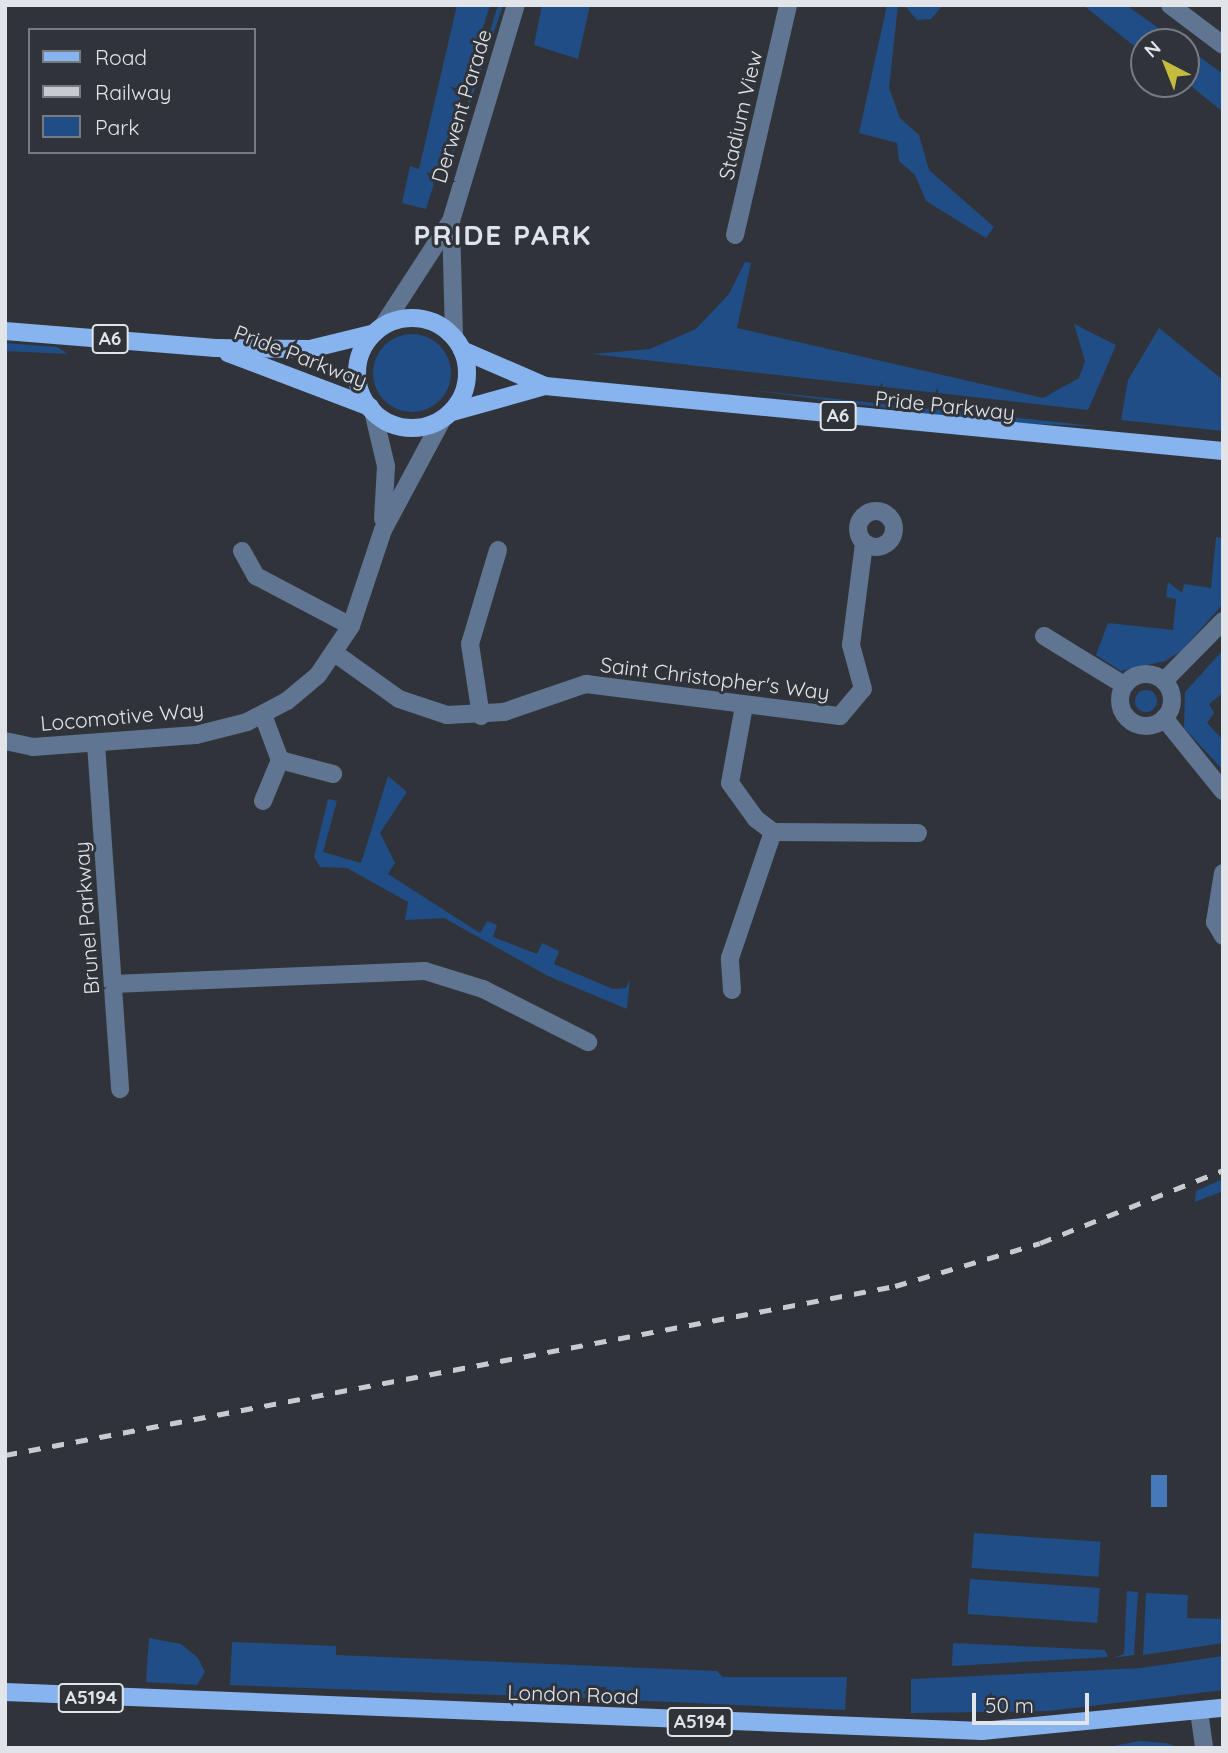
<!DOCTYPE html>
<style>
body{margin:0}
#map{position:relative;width:1228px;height:1753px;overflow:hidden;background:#30343a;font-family:Quicksand,sans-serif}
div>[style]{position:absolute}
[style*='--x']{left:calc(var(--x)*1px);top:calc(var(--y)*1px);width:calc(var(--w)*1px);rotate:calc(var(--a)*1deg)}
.green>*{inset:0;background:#204d85;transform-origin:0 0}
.round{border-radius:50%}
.water>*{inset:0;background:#4579ba;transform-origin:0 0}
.minor>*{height:18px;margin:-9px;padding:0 9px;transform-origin:9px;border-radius:9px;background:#5f7592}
.minor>.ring{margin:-9px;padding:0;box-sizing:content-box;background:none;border:18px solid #5f7592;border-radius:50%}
.major>*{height:18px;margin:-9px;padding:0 9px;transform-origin:9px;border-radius:9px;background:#87b4ef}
.major>.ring{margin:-9px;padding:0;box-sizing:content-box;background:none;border:18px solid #87b4ef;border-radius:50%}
.rail>*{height:4.5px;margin-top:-2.25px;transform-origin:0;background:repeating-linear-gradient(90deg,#c7cacf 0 12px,transparent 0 24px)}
span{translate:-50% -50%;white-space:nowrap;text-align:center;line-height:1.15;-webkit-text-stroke:6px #30343a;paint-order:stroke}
.shield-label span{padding:2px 5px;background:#30343a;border:2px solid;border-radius:5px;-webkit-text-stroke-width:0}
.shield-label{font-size:19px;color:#e1e4e8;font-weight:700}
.street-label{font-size:21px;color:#e1e4e8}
.district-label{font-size:28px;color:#dee4ec;font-weight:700;letter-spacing:2px}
.frame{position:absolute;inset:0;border:7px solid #e1e4e8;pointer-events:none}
.legend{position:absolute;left:28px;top:28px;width:228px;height:126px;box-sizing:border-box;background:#30343a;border:2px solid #777a80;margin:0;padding:9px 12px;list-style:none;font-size:21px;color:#e1e4e8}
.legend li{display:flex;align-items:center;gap:14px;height:35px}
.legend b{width:35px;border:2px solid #777a80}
.north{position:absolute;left:1130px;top:28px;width:70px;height:70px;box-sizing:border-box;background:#30343a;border:2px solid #777a80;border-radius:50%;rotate:318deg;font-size:19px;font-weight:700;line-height:28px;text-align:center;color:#e1e4e8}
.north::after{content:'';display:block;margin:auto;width:24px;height:32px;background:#c5bc3d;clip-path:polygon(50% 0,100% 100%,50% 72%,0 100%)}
.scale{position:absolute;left:972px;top:1693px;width:117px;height:32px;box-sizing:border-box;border:4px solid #e1e4e8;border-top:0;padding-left:9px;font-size:21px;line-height:24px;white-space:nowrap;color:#e1e4e8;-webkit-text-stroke:5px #30343a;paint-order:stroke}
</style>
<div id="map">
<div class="green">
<i style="clip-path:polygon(457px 5px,490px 5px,426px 209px,402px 203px,410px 166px,419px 169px)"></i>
<i style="clip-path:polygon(498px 5px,503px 5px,441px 189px)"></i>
<i style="clip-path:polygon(542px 5px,590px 5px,578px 59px,534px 45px)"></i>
<i style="clip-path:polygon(887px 5px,898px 5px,889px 88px,900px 118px,919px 135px,929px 170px,994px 227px,986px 238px,926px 201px,915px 175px,899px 161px,897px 143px,859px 133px)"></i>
<i style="clip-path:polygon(904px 5px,943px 5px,931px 19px,917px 20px)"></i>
<i style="clip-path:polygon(1083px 5px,1126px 5px,1178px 42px,1144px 42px,1144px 54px)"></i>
<i style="clip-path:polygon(1186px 47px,1223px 74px,1223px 112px,1186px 82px)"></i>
<i style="clip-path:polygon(745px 262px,751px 263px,737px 328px,1043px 398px,1079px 378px,1085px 361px,1074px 324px,1116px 345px,1088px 410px,592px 354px,650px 349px,696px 329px,729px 294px)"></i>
<i style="clip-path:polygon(1159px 328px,1223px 380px,1223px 431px,1121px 420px,1128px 380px)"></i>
<i class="round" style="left:373px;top:334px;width:78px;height:78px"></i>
<i style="clip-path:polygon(5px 343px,57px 347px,68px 354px,5px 351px)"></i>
<i style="clip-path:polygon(751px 390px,1094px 426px,999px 423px)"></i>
<i style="clip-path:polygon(1216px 537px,1223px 538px,1223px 604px,1181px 651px,1165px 661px,1121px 671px,1096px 655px,1108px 623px,1173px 630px,1176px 599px,1166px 597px,1168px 582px,1182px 593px,1184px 584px,1211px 588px)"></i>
<i style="clip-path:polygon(1223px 650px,1223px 693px,1209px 704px,1214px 713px,1207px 723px,1223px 740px,1223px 770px,1184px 728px,1185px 692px)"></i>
<i class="round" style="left:1135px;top:690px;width:22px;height:22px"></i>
<i style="clip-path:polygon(388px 776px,407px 792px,380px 833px,395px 863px,388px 874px,480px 933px,487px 921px,497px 925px,493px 937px,537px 954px,542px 943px,559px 951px,554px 964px,613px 989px,626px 988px,630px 979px,627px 1009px,548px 976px,444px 918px,405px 920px,408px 902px,347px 868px,320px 867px,314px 857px,328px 799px,337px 801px,323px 852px,361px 863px)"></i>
<i style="clip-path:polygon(1223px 1179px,1223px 1191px,1195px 1202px,1196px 1191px)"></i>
<i style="left:974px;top:1533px;width:127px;height:35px;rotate:4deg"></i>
<i style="left:970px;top:1579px;width:130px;height:35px;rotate:4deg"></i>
<i style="clip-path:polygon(1127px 1591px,1138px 1592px,1134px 1655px,1113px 1658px,1124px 1654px)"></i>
<i style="clip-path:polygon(1146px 1593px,1188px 1595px,1187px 1618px,1223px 1619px,1223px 1643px,1143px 1655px)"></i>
<i style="clip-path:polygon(149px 1638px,181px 1644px,198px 1658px,205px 1672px,197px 1685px,146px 1682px)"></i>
<i style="clip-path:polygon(232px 1642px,336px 1646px,336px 1655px,717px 1671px,723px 1677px,847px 1677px,845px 1710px,606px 1699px,606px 1687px,600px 1687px,599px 1699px,230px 1685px)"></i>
<i style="clip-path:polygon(953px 1643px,1105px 1650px,1108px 1657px,952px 1666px)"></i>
<i style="clip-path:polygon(1223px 1656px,1223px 1690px,1049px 1711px,911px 1713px,911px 1679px,1141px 1668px)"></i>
<i style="clip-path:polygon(1139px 1741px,1166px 1743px,1180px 1748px,1103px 1748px)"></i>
</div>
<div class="water">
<i style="left:1151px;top:1475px;width:16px;height:32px"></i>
</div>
<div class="minor">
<i style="--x:1170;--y:5;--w:66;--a:37"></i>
<i style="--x:451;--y:221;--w:115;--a:88.5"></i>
<i style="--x:735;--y:235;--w:236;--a:-77"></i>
<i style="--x:384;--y:324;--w:123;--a:-57"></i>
<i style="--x:451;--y:221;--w:226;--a:-73.3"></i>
<i style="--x:373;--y:411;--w:57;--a:76.7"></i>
<i style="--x:386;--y:466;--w:53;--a:93.2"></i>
<i class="ring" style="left:858px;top:511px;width:18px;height:18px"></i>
<i style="--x:242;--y:551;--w:29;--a:61"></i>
<i style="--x:256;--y:576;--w:107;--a:27.8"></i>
<i style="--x:1044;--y:636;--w:94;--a:31.5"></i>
<i style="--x:336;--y:654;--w:77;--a:35.5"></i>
<i style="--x:399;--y:699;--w:51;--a:18.4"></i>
<i style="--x:447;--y:715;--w:57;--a:-3"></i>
<i style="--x:504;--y:712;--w:87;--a:-18.9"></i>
<i style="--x:586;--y:684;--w:256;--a:7.2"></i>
<i style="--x:840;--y:716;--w:35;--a:-50"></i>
<i style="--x:863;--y:689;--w:46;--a:-105.3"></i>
<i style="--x:851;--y:645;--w:103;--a:-82.7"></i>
<i class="ring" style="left:1120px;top:674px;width:34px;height:34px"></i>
<i style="--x:1164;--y:681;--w:84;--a:-45.5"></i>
<i style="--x:744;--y:706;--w:78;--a:100.3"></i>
<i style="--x:730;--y:783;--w:44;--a:54.2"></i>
<i style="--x:756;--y:819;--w:21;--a:37"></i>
<i style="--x:773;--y:832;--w:145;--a:0.4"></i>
<i style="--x:481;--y:716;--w:73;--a:-98.7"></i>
<i style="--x:470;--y:644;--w:98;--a:-73.4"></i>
<i style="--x:1164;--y:718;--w:94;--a:51.1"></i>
<i style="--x:5;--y:741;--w:29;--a:12"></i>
<i style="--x:33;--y:747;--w:163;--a:-4.2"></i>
<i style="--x:196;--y:735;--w:53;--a:-14.3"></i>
<i style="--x:247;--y:722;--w:45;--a:-27.7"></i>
<i style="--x:287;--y:701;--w:40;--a:-40"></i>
<i style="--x:318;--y:675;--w:59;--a:-56"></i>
<i style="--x:351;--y:626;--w:101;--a:-71.6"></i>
<i style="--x:383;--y:530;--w:125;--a:-61.8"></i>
<i style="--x:96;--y:744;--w:346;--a:86"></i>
<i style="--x:280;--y:760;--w:55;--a:14.8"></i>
<i style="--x:263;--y:801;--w:44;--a:-67.5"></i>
<i style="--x:280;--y:760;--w:48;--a:-110.7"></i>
<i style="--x:1223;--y:873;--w:50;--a:99.3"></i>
<i style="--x:1215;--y:922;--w:16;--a:60"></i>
<i style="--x:113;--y:984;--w:312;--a:-2.4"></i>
<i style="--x:425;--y:971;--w:61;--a:17.2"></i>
<i style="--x:483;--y:989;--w:118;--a:26.8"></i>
<i style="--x:732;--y:990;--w:32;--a:-94"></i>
<i style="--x:730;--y:958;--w:133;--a:-71.2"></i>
<i style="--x:1199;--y:1711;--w:37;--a:82"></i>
</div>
<div class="major">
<i class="ring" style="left:357px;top:318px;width:92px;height:92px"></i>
<i style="--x:5;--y:331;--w:211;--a:4.6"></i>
<i style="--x:215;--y:348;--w:95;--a:0.6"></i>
<i style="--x:310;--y:349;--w:63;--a:-13.8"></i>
<i style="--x:462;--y:350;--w:90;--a:23.4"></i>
<i style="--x:545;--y:386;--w:681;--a:5.48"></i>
<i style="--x:228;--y:353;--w:152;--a:20.8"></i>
<i style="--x:452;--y:412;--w:97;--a:-15.6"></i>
<i style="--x:5;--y:1692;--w:978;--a:2.29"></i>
<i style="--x:982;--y:1731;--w:242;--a:-5.5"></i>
</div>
<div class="rail">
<i style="--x:5;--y:1455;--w:906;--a:-10.75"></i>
<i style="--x:895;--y:1286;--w:151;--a:-16.5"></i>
<i style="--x:1040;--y:1243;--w:197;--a:-21.7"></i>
</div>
<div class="shield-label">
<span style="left:110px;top:339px">A6</span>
<span style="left:838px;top:416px">A6</span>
<span style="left:91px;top:1698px">A5194</span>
<span style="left:700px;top:1722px">A5194</span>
</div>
<div class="street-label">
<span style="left:461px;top:106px;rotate:-73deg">Derwent Parade</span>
<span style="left:740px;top:115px;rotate:-77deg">Stadium View</span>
<span style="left:301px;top:356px;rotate:21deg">Pride Parkway</span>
<span style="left:945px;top:405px;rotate:6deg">Pride Parkway</span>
<span style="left:715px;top:678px;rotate:7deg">Saint Christopher's Way</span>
<span style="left:122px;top:716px;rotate:-5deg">Locomotive Way</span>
<span style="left:86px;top:918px;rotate:-94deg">Brunel Parkway</span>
<span style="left:573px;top:1694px;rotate:2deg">London Road</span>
</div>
<div class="district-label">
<span style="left:503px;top:235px">PRIDE PARK</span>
</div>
<div class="frame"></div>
<ul class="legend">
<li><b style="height:9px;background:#87b4ef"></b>Road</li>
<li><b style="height:9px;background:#c7cacf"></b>Railway</li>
<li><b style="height:19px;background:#204d85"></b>Park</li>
</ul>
<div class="north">N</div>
<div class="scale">50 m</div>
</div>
